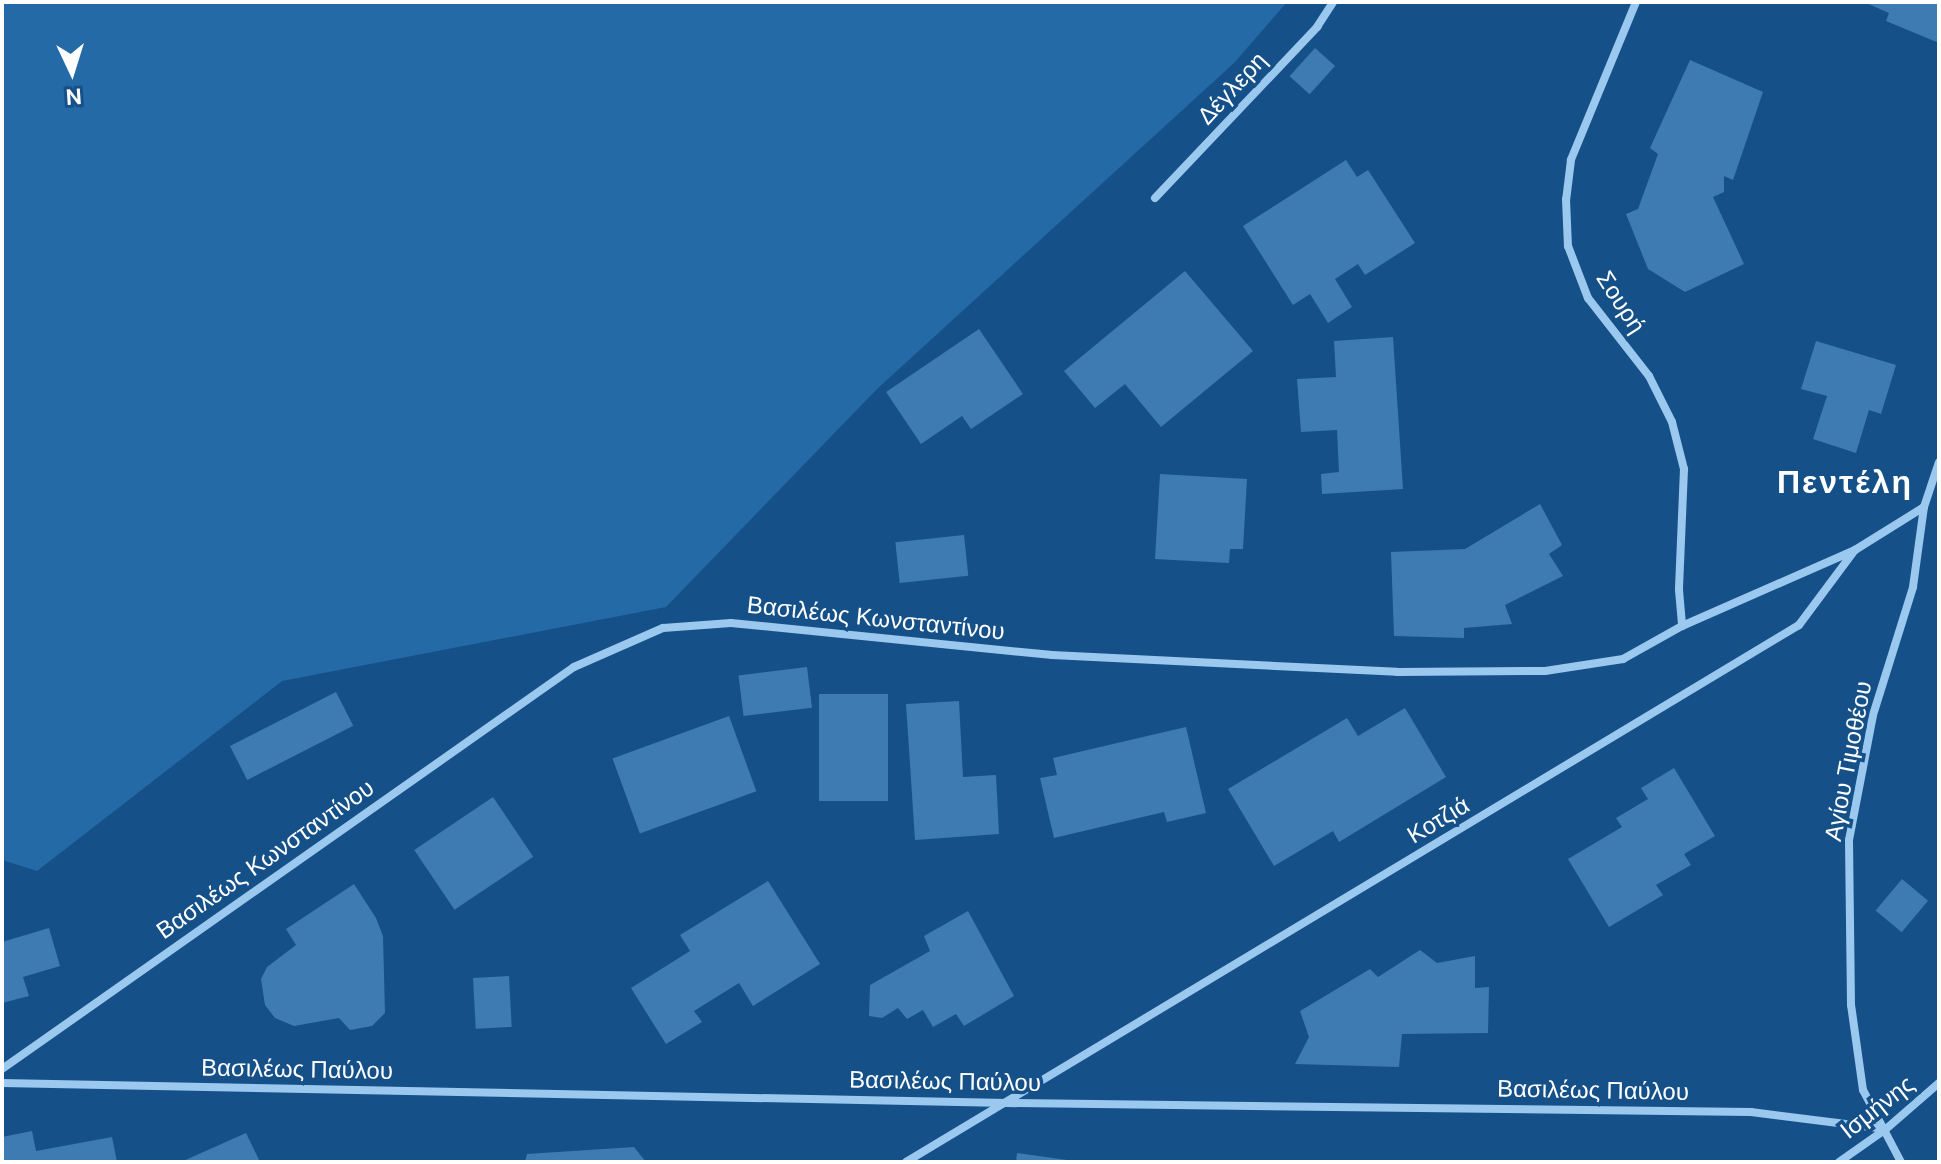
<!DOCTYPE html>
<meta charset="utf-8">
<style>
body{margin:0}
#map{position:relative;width:1941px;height:1164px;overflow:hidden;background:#155188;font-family:"DM Sans",sans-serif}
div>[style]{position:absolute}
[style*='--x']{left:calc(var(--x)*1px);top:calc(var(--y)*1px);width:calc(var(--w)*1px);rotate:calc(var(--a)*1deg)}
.green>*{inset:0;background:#246aa6}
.building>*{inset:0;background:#3d7bb2;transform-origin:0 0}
.minor>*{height:8px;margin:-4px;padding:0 4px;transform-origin:4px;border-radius:4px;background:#9bc8ef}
span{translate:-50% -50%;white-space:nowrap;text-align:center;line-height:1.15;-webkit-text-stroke:7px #155188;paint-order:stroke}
.street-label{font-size:24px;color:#fff}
.district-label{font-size:32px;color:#fff;font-weight:700;letter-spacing:2px}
.frame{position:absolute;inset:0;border:4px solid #fff;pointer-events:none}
.north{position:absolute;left:32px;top:32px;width:80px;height:80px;-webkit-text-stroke:6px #155188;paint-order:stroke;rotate:176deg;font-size:22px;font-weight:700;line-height:32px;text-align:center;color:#fff}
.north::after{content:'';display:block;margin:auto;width:28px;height:36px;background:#fff;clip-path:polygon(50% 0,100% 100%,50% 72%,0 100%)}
</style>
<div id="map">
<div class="green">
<i style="clip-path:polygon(2px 2px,1287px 2px,1234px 63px,877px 389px,666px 607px,282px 681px,37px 871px,2px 860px)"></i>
</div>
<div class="building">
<i style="clip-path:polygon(1864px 2px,1939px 2px,1939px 43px,1886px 21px,1889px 13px)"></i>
<i style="left:1315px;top:48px;width:27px;height:38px;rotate:42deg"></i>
<i style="clip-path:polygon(1690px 60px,1763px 92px,1733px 180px,1724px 176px,1724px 192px,1713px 197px,1744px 264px,1685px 292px,1648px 269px,1626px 214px,1638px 209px,1658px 154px,1650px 148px)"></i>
<i style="clip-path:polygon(1346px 160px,1357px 177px,1368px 170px,1415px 243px,1365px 275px,1358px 264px,1335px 279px,1352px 307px,1328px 323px,1310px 294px,1293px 305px,1243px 226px)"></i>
<i style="clip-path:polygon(1185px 271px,1253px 351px,1161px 427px,1125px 384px,1095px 408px,1064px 371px)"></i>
<i style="clip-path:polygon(979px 329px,1023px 394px,971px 429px,962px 416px,921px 444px,886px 392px)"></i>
<i style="clip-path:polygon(1393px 337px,1403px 489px,1322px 494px,1321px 474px,1339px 472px,1337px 430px,1301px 432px,1297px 379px,1336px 377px,1334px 341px)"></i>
<i style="clip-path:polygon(1816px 341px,1896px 365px,1881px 414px,1869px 410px,1856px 453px,1813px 439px,1827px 396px,1801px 389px)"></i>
<i style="clip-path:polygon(1160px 474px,1247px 479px,1243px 549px,1230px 549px,1229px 563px,1155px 559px)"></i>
<i style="clip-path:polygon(1540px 504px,1562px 545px,1549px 554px,1563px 576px,1505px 605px,1512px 624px,1464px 628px,1464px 638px,1394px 636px,1391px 552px,1465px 549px)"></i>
<i style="left:964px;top:535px;width:41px;height:69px;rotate:84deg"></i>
<i style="left:807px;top:667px;width:41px;height:69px;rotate:83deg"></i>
<i style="left:336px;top:692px;width:38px;height:119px;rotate:63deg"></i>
<i style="left:819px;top:694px;width:69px;height:107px"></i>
<i style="clip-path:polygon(959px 701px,963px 777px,996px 775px,999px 834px,915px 840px,906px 704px)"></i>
<i style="clip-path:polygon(1405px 708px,1446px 777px,1339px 842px,1333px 831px,1274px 866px,1228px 789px,1347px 718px,1358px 736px)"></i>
<i style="left:729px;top:716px;width:80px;height:124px;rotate:70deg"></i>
<i style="clip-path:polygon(1186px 727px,1206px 813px,1167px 822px,1164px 812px,1054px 838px,1040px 778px,1057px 775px,1053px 758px)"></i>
<i style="clip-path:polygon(1674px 768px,1715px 836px,1684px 854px,1691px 865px,1656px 885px,1663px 895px,1609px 927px,1568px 859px,1622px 827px,1616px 818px,1648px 799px,1641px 788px)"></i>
<i style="left:493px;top:797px;width:72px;height:95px;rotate:56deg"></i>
<i style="left:1902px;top:879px;width:34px;height:41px;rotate:40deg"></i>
<i style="clip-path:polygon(768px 881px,820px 964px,753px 1006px,739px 983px,694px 1011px,702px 1022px,666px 1044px,631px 988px,690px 951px,680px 935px)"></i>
<i style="clip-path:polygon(354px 884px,376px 918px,383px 936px,385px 1013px,372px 1026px,350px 1030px,339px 1018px,294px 1026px,275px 1018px,265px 1005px,261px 979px,267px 967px,296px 945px,286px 929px)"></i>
<i style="clip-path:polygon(968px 911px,1014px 996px,964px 1026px,956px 1014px,933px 1027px,923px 1010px,907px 1019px,898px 1008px,882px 1018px,869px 1016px,870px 985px,930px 951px,924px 936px)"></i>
<i style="clip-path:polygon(49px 928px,60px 966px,23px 977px,29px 996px,2px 1003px,2px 942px)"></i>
<i style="clip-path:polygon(1420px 950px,1437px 963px,1475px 956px,1475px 988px,1489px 987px,1488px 1033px,1402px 1034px,1399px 1067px,1295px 1064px,1309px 1037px,1300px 1011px,1370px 969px,1378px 977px)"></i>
<i style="left:509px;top:976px;width:51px;height:36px;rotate:87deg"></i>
<i style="clip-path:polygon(32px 1131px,36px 1151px,112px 1137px,117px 1162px,2px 1162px,2px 1137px)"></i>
<i style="clip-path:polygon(246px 1133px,260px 1162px,181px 1162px)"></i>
<i style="clip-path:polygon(634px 1147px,646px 1162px,525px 1162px,527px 1154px)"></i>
<i style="clip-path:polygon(1017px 1153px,1067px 1160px,1067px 1162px,1016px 1162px)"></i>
</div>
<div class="minor">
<i style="--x:1636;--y:2;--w:171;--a:112.4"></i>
<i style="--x:1571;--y:160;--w:39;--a:97"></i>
<i style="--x:1566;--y:199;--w:47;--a:87.6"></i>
<i style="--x:1568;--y:246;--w:56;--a:69"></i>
<i style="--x:1588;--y:298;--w:99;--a:52"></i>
<i style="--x:1649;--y:376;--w:51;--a:63.4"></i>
<i style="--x:1672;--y:422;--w:49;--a:75.7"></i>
<i style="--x:1684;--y:469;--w:121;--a:92.4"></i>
<i style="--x:1679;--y:590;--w:36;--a:85"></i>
<i style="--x:1155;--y:198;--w:236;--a:-46.5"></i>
<i style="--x:1317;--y:27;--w:30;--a:-57"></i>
<i style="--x:2;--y:1069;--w:699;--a:-35.1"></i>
<i style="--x:574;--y:667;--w:97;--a:-23.7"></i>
<i style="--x:663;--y:628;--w:68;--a:-4.2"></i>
<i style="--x:731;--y:623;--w:323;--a:5.7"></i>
<i style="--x:1052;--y:655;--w:345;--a:2.8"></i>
<i style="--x:1397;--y:672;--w:148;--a:-0.4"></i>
<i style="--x:1545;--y:671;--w:79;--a:-8.7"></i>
<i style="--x:1623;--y:659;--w:68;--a:-29.2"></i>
<i style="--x:1682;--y:626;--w:189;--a:-23.7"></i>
<i style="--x:2;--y:1083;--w:1005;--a:1.14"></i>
<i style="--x:1007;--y:1103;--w:744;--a:0.69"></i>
<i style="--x:1751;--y:1112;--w:136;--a:7.2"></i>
<i style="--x:906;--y:1162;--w:1042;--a:-31.02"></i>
<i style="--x:1799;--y:625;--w:94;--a:-53.3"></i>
<i style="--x:1855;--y:550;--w:81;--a:-31.9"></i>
<i style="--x:1839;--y:1162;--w:57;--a:-35.1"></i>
<i style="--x:1886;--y:1129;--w:70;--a:-41"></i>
<i style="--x:1901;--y:1162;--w:81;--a:-117.8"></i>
<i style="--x:1863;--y:1090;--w:86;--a:-98"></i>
<i style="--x:1851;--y:1005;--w:165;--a:-90.7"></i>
<i style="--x:1849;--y:840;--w:127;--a:-79.1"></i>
<i style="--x:1873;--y:715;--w:134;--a:-72.6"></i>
<i style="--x:1913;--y:587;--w:81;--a:-82.2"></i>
<i style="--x:1924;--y:507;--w:47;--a:-71.6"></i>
</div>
<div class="street-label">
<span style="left:1232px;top:88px;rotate:-47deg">Δέγλερη</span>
<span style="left:1621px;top:302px;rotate:57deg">Σουρή</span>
<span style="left:876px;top:618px;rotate:6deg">Βασιλέως Κωνσταντίνου</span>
<span style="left:1848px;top:761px;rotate:-79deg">Αγίου Τιμοθέου</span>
<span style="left:1438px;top:820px;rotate:-31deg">Κοτζιά</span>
<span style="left:265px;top:859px;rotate:-35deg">Βασιλέως Κωνσταντίνου</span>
<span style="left:297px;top:1069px;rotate:1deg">Βασιλέως Παύλου</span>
<span style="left:945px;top:1081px;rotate:1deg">Βασιλέως Παύλου</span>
<span style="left:1593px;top:1090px;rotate:1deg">Βασιλέως Παύλου</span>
<span style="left:1877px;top:1107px;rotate:-38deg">Ισμήνης</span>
</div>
<div class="district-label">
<span style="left:1845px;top:482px">Πεντέλη</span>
</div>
<div class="frame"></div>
<div class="north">N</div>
</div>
